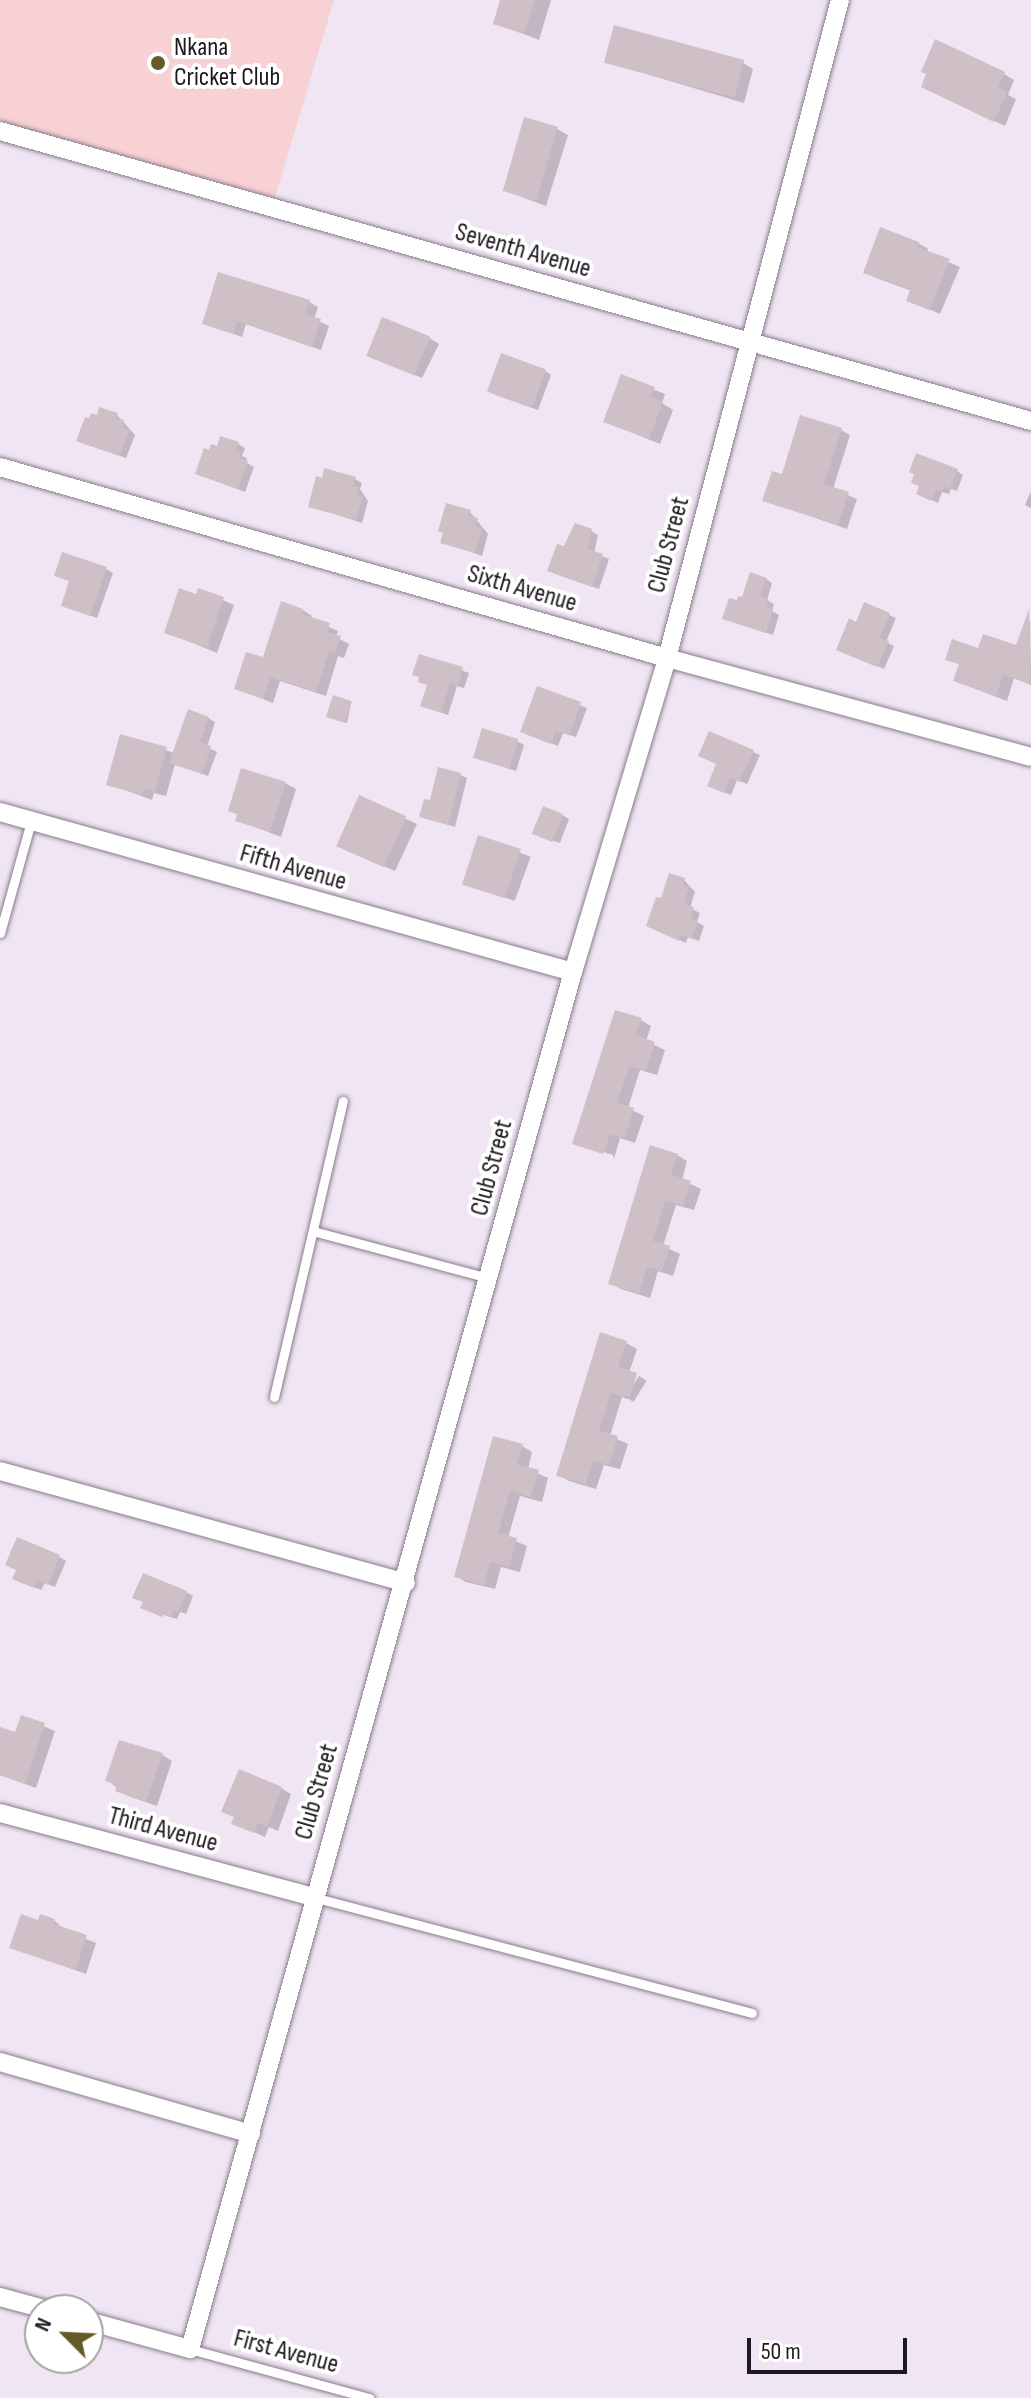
<!DOCTYPE html>
<style>
body{margin:0}
#map{position:relative;width:1031px;height:2398px;overflow:hidden;background:#f0e5f3;font-family:"Sofia Sans Condensed",sans-serif}
div>[style]{position:absolute}
[style*='--x']{left:calc(var(--x)*1px);top:calc(var(--y)*1px);width:calc(var(--w)*1px);rotate:calc(var(--a)*1deg)}
.green>*{inset:0;background:#f7d1d4}
.shadow>*{inset:0;background:#0003;transform-origin:0 0}
.building>*{inset:0;background:#cfbfc7;transform-origin:0 0}
.roads{filter:drop-shadow(0 0 2px #877d8a) drop-shadow(0 0 2px #877d8a)}
.lane>*{height:9px;margin:-4.5px;padding:0 4.5px;transform-origin:4.5px;border-radius:4.5px;background:#fff}
.street>*{height:18px;margin:-9px;padding:0 9px;transform-origin:9px;border-radius:9px;background:#fff}
.dots>*{width:22px;height:22px;translate:-50% -50%;box-sizing:border-box;border:4px solid #fff;border-radius:50%}
span{translate:-50% -50%;white-space:nowrap;text-align:center;line-height:1.15;-webkit-text-stroke:8px #fff;paint-order:stroke}
.poi-label{font-size:26px;color:#1d191e}
.left{translate:0 -50%;text-align:left}
.street-label{font-size:26px;color:#1d191e}
.north{position:absolute;left:24px;top:2294px;width:80px;height:80px;box-sizing:border-box;background:#fff;border:2px solid #a5a3a5;border-radius:50%;rotate:294deg;font-size:22px;font-weight:700;line-height:32px;text-align:center;color:#1d191e}
.north::after{content:'';display:block;margin:auto;width:28px;height:36px;background:#665b27;clip-path:polygon(50% 0,100% 100%,50% 72%,0 100%)}
.scale{position:absolute;left:747px;top:2338px;width:160px;height:36px;box-sizing:border-box;border:4px solid #1d191e;border-top:0;padding-left:10px;font-size:24px;line-height:28px;white-space:nowrap;color:#1d191e;-webkit-text-stroke:6px #fff;paint-order:stroke}
</style>
<div id="map">
<div class="green">
<i style="clip-path:polygon(0 0,334px 0,275px 198px,0 126px)"></i>
</div>
<div class="shadow">
<i style="clip-path:polygon(502px 0,551px 0,539px 40px,495px 23px)"></i>
<i style="clip-path:polygon(606px 62px,743px 63px,753px 69px,744px 103px)"></i>
<i style="clip-path:polygon(1004px 74px,1014px 80px,1008px 95px,1016px 99px,1005px 126px,934px 92px)"></i>
<i style="clip-path:polygon(557px 129px,568px 135px,546px 206px,503px 190px)"></i>
<i style="clip-path:polygon(918px 243px,928px 249px,927px 253px,960px 267px,940px 314px,908px 300px,912px 291px,876px 278px)"></i>
<i style="clip-path:polygon(309px 302px,318px 307px,314px 319px,329px 326px,321px 350px,246px 324px,242px 337px,204px 323px)"></i>
<i style="clip-path:polygon(429px 338px,439px 344px,422px 378px,369px 356px)"></i>
<i style="clip-path:polygon(545px 371px,551px 375px,538px 410px,496px 395px)"></i>
<i style="clip-path:polygon(622px 377px,665px 394px,662px 403px,673px 410px,660px 444px,606px 422px)"></i>
<i style="clip-path:polygon(117px 415px,135px 435px,126px 458px,85px 444px,90px 421px)"></i>
<i style="clip-path:polygon(841px 430px,850px 435px,833px 489px,857px 499px,847px 529px,764px 500px,783px 476px)"></i>
<i style="clip-path:polygon(238px 444px,245px 448px,242px 456px,247px 458px,245px 462px,254px 467px,245px 492px,197px 474px)"></i>
<i style="clip-path:polygon(957px 471px,963px 475px,957px 491px,951px 489px,949px 494px,942px 492px,938px 503px,926px 497px,921px 487px)"></i>
<i style="clip-path:polygon(355px 479px,362px 483px,360px 489px,368px 501px,362px 523px,310px 506px)"></i>
<i style="clip-path:polygon(1031px 491px,1031px 508px,1025px 505px)"></i>
<i style="clip-path:polygon(470px 512px,488px 534px,482px 556px,443px 542px)"></i>
<i style="clip-path:polygon(591px 531px,598px 535px,594px 553px,609px 559px,599px 589px,556px 574px,565px 549px)"></i>
<i style="clip-path:polygon(106px 569px,113px 573px,97px 618px,63px 605px,71px 581px)"></i>
<i style="clip-path:polygon(766px 579px,772px 583px,767px 600px,774px 604px,772px 611px,779px 615px,773px 635px,731px 621px,738px 603px)"></i>
<i style="clip-path:polygon(200px 590px,234px 605px,217px 653px,166px 632px)"></i>
<i style="clip-path:polygon(303px 610px,312px 616px,311px 619px,338px 631px,336px 637px,349px 644px,344px 658px,338px 656px,326px 696px,280px 681px,273px 703px,236px 688px,264px 660px)"></i>
<i style="clip-path:polygon(889px 615px,896px 618px,886px 642px,894px 646px,884px 669px,845px 652px,857px 624px)"></i>
<i style="clip-path:polygon(1030px 620px,1031px 685px,1014px 678px,1007px 701px,955px 681px,960px 665px,948px 659px,980px 650px,1017px 648px)"></i>
<i style="clip-path:polygon(420px 656px,469px 673px,464px 688px,457px 686px,448px 715px,422px 706px,428px 685px)"></i>
<i style="clip-path:polygon(539px 689px,587px 708px,576px 737px,563px 733px,558px 746px,529px 735px)"></i>
<i style="clip-path:polygon(351px 703px,347px 723px,331px 718px)"></i>
<i style="clip-path:polygon(208px 718px,215px 722px,207px 747px,217px 752px,208px 776px,175px 764px,166px 796px,154px 793px,152px 800px,109px 784px,122px 737px,175px 753px)"></i>
<i style="clip-path:polygon(517px 741px,524px 745px,516px 771px,482px 760px)"></i>
<i style="clip-path:polygon(753px 752px,760px 755px,747px 784px,737px 780px,731px 795px,716px 789px)"></i>
<i style="clip-path:polygon(460px 775px,467px 778px,455px 827px,421px 816px)"></i>
<i style="clip-path:polygon(285px 783px,296px 789px,281px 837px,237px 820px)"></i>
<i style="clip-path:polygon(360px 798px,417px 824px,395px 871px,349px 851px)"></i>
<i style="clip-path:polygon(562px 815px,569px 819px,560px 843px,542px 837px)"></i>
<i style="left:479px;top:838px;width:55px;height:47px;rotate:20deg"></i>
<i style="clip-path:polygon(684px 880px,695px 892px,690px 908px,700px 913px,697px 922px,704px 926px,699px 941px,688px 937px,686px 943px,655px 929px,663px 901px)"></i>
<i style="clip-path:polygon(641px 1020px,651px 1026px,646px 1041px,665px 1050px,657px 1075px,640px 1070px,628px 1108px,644px 1116px,635px 1143px,620px 1138px,614px 1159px,613px 1155px,575px 1143px)"></i>
<i style="clip-path:polygon(677px 1155px,687px 1161px,682px 1180px,701px 1189px,694px 1210px,676px 1205px,663px 1246px,680px 1254px,673px 1276px,658px 1271px,650px 1298px,621px 1289px,610px 1283px)"></i>
<i style="clip-path:polygon(626px 1343px,637px 1349px,629px 1373px,635px 1374px,627px 1399px,622px 1397px,610px 1436px,628px 1444px,620px 1469px,604px 1465px,596px 1489px,569px 1481px,559px 1475px)"></i>
<i style="left:639px;top:1376px;width:9px;height:25px;rotate:32deg"></i>
<i style="clip-path:polygon(522px 1446px,532px 1452px,528px 1469px,548px 1478px,542px 1502px,520px 1496px,508px 1538px,527px 1546px,520px 1572px,501px 1567px,495px 1589px,466px 1582px,456px 1576px)"></i>
<i style="clip-path:polygon(59px 1557px,66px 1561px,55px 1587px,45px 1583px,41px 1590px,21px 1582px)"></i>
<i style="clip-path:polygon(186px 1592px,193px 1596px,186px 1614px,180px 1612px,177px 1619px,150px 1611px)"></i>
<i style="clip-path:polygon(22px 1717px,55px 1731px,36px 1788px,0 1775px,0 1729px,16px 1735px)"></i>
<i style="clip-path:polygon(162px 1755px,172px 1761px,157px 1806px,128px 1796px,107px 1780px)"></i>
<i style="clip-path:polygon(281px 1788px,291px 1794px,278px 1831px,269px 1827px,265px 1837px,233px 1823px)"></i>
<i style="clip-path:polygon(55px 1921px,64px 1930px,96px 1943px,86px 1974px,11px 1947px,39px 1923px)"></i>
</div>
<div class="building">
<i style="clip-path:polygon(500px 0,535px 0,524px 34px,493px 24px)"></i>
<i style="left:614px;top:25px;width:135px;height:39px;rotate:15deg"></i>
<i style="clip-path:polygon(935px 39px,1005px 72px,998px 88px,1007px 92px,994px 122px,921px 87px,926px 74px,921px 72px)"></i>
<i style="left:524px;top:117px;width:35px;height:77px;rotate:16deg"></i>
<i style="clip-path:polygon(880px 227px,919px 242px,917px 247px,950px 259px,929px 310px,906px 301px,910px 290px,863px 273px)"></i>
<i style="clip-path:polygon(218px 272px,310px 300px,305px 314px,321px 319px,312px 347px,237px 321px,233px 334px,202px 324px)"></i>
<i style="left:382px;top:317px;width:52px;height:42px;rotate:22deg"></i>
<i style="left:501px;top:353px;width:48px;height:41px;rotate:20deg"></i>
<i style="clip-path:polygon(621px 374px,655px 387px,651px 397px,663px 402px,649px 439px,603px 422px)"></i>
<i style="clip-path:polygon(99px 407px,118px 413px,116px 418px,124px 420px,122px 427px,129px 430px,120px 456px,76px 441px,85px 417px,89px 418px,91px 413px,97px 415px)"></i>
<i style="clip-path:polygon(800px 415px,842px 428px,824px 484px,849px 492px,838px 525px,762px 501px,772px 471px,782px 474px)"></i>
<i style="clip-path:polygon(220px 436px,239px 442px,236px 451px,241px 453px,239px 458px,248px 461px,238px 489px,195px 474px,204px 448px,209px 450px,211px 444px,217px 446px)"></i>
<i style="clip-path:polygon(916px 453px,958px 469px,950px 489px,944px 487px,942px 492px,936px 490px,931px 501px,916px 494px,919px 486px,911px 483px,914px 474px,909px 472px)"></i>
<i style="clip-path:polygon(324px 468px,356px 477px,353px 486px,359px 487px,357px 494px,363px 496px,356px 520px,308px 507px,316px 476px,322px 478px)"></i>
<i style="clip-path:polygon(446px 503px,471px 510px,469px 516px,478px 518px,475px 526px,482px 528px,475px 553px,440px 543px,443px 533px,438px 531px)"></i>
<i style="clip-path:polygon(575px 523px,592px 529px,588px 549px,603px 554px,592px 587px,547px 571px,557px 544px,564px 546px)"></i>
<i style="clip-path:polygon(62px 552px,107px 567px,90px 616px,61px 606px,69px 581px,54px 576px)"></i>
<i style="clip-path:polygon(750px 572px,767px 578px,760px 596px,768px 599px,766px 607px,773px 609px,766px 633px,722px 619px,729px 598px,737px 600px,738px 596px,742px 597px)"></i>
<i style="clip-path:polygon(179px 588px,196px 594px,198px 588px,224px 597px,207px 648px,164px 633px)"></i>
<i style="clip-path:polygon(281px 601px,303px 609px,302px 614px,330px 623px,327px 632px,341px 636px,334px 654px,329px 652px,316px 692px,270px 677px,263px 699px,234px 689px,246px 652px,263px 657px)"></i>
<i style="clip-path:polygon(864px 602px,890px 613px,880px 637px,889px 641px,877px 667px,836px 650px,849px 618px,856px 622px)"></i>
<i style="clip-path:polygon(1029px 609px,1031px 685px,1003px 674px,996px 696px,953px 681px,959px 664px,945px 660px,952px 639px,978px 648px,983px 634px,1016px 645px)"></i>
<i style="clip-path:polygon(419px 654px,463px 667px,458px 686px,450px 683px,441px 713px,420px 706px,427px 685px,418px 682px,419px 677px,412px 675px)"></i>
<i style="clip-path:polygon(537px 686px,581px 702px,569px 735px,556px 731px,551px 744px,520px 732px)"></i>
<i style="left:333px;top:695px;width:20px;height:23px;rotate:18deg"></i>
<i style="clip-path:polygon(188px 709px,209px 717px,200px 742px,211px 746px,202px 774px,169px 763px)"></i>
<i style="left:482px;top:728px;width:38px;height:31px;rotate:17deg"></i>
<i style="clip-path:polygon(709px 731px,754px 750px,739px 782px,730px 778px,724px 793px,707px 786px,716px 764px,698px 756px)"></i>
<i style="clip-path:polygon(120px 734px,167px 747px,155px 792px,144px 789px,142px 795px,106px 785px)"></i>
<i style="clip-path:polygon(438px 767px,461px 773px,448px 825px,419px 817px,424px 799px,430px 800px)"></i>
<i style="clip-path:polygon(241px 768px,286px 782px,270px 832px,235px 821px,237px 814px,228px 811px)"></i>
<i style="left:359px;top:795px;width:52px;height:56px;rotate:24deg"></i>
<i style="left:543px;top:806px;width:22px;height:30px;rotate:22deg"></i>
<i style="left:478px;top:835px;width:45px;height:52px;rotate:18deg"></i>
<i style="clip-path:polygon(669px 873px,685px 878px,683px 885px,689px 887px,684px 904px,694px 907px,691px 918px,698px 921px,692px 939px,681px 935px,679px 941px,646px 926px,656px 897px,661px 898px)"></i>
<i style="clip-path:polygon(615px 1010px,642px 1018px,636px 1035px,655px 1042px,646px 1071px,629px 1066px,617px 1103px,634px 1108px,625px 1138px,610px 1134px,603px 1154px,572px 1144px)"></i>
<i style="clip-path:polygon(650px 1145px,678px 1154px,671px 1175px,691px 1181px,683px 1206px,665px 1200px,653px 1241px,670px 1246px,662px 1271px,647px 1267px,639px 1293px,608px 1284px)"></i>
<i style="clip-path:polygon(600px 1332px,627px 1341px,618px 1367px,637px 1373px,630px 1398px,611px 1393px,599px 1431px,618px 1436px,609px 1465px,593px 1460px,586px 1484px,556px 1476px)"></i>
<i style="clip-path:polygon(493px 1436px,523px 1444px,517px 1464px,539px 1470px,531px 1497px,510px 1491px,498px 1533px,517px 1538px,509px 1567px,490px 1562px,484px 1585px,454px 1577px)"></i>
<i style="clip-path:polygon(17px 1537px,60px 1555px,48px 1585px,37px 1580px,34px 1588px,12px 1579px,16px 1570px,5px 1565px)"></i>
<i style="clip-path:polygon(143px 1573px,187px 1591px,178px 1612px,173px 1610px,170px 1617px,164px 1614px,162px 1617px,140px 1608px,143px 1602px,132px 1598px)"></i>
<i style="clip-path:polygon(21px 1715px,45px 1723px,25px 1784px,0 1775px,0 1727px,15px 1732px)"></i>
<i style="clip-path:polygon(119px 1740px,163px 1753px,146px 1802px,115px 1791px,117px 1785px,105px 1781px)"></i>
<i style="clip-path:polygon(239px 1769px,282px 1787px,267px 1826px,258px 1823px,254px 1833px,231px 1824px,234px 1817px,221px 1812px)"></i>
<i style="clip-path:polygon(21px 1914px,38px 1920px,40px 1914px,55px 1919px,54px 1924px,87px 1935px,75px 1970px,9px 1948px)"></i>
</div>
<div class="roads">
<div class="lane">
<i style="--x:0;--y:933;--w:116;--a:-74.5"></i>
<i style="--x:313;--y:1231;--w:182;--a:15"></i>
<i style="--x:274;--y:1397;--w:304;--a:-76.9"></i>
<i style="--x:313;--y:1897;--w:454;--a:14.8"></i>
<i style="--x:190;--y:2349;--w:186;--a:15.3"></i>
</div>
<div class="street">
<i style="--x:0;--y:131;--w:1071;--a:15.71"></i>
<i style="--x:0;--y:467;--w:694;--a:15.98"></i>
<i style="--x:667;--y:658;--w:377;--a:15.2"></i>
<i style="--x:0;--y:812;--w:595;--a:15.6"></i>
<i style="--x:0;--y:1471;--w:421;--a:15.4"></i>
<i style="--x:0;--y:1813;--w:324;--a:15"></i>
<i style="--x:0;--y:2062;--w:261;--a:16"></i>
<i style="--x:0;--y:2297;--w:50;--a:15.2"></i>
<i style="--x:88;--y:2321;--w:106;--a:15.4"></i>
<i style="--x:190;--y:2349;--w:1429;--a:-74.46"></i>
<i style="--x:573;--y:972;--w:328;--a:-73.3"></i>
<i style="--x:667;--y:658;--w:680;--a:-75.27"></i>
</div>
</div>
<div class="dots">
<i style="left:158px;top:63px;background:#665b27"></i>
</div>
<div class="poi-label">
<span class="left" style="left:174px;top:63px">Nkana<br>Cricket Club</span>
</div>
<div class="street-label">
<span style="left:523px;top:251px;rotate:16deg">Seventh Avenue</span>
<span style="left:669px;top:545px;rotate:-75deg">Club Street</span>
<span style="left:522px;top:589px;rotate:16deg">Sixth Avenue</span>
<span style="left:293px;top:868px;rotate:16deg">Fifth Avenue</span>
<span style="left:492px;top:1168px;rotate:-75deg">Club Street</span>
<span style="left:317px;top:1792px;rotate:-74deg">Club Street</span>
<span style="left:163px;top:1830px;rotate:15deg">Third Avenue</span>
<span style="left:286px;top:2352px;rotate:15deg">First Avenue</span>
</div>
<div class="north">N</div>
<div class="scale">50 m</div>
</div>
